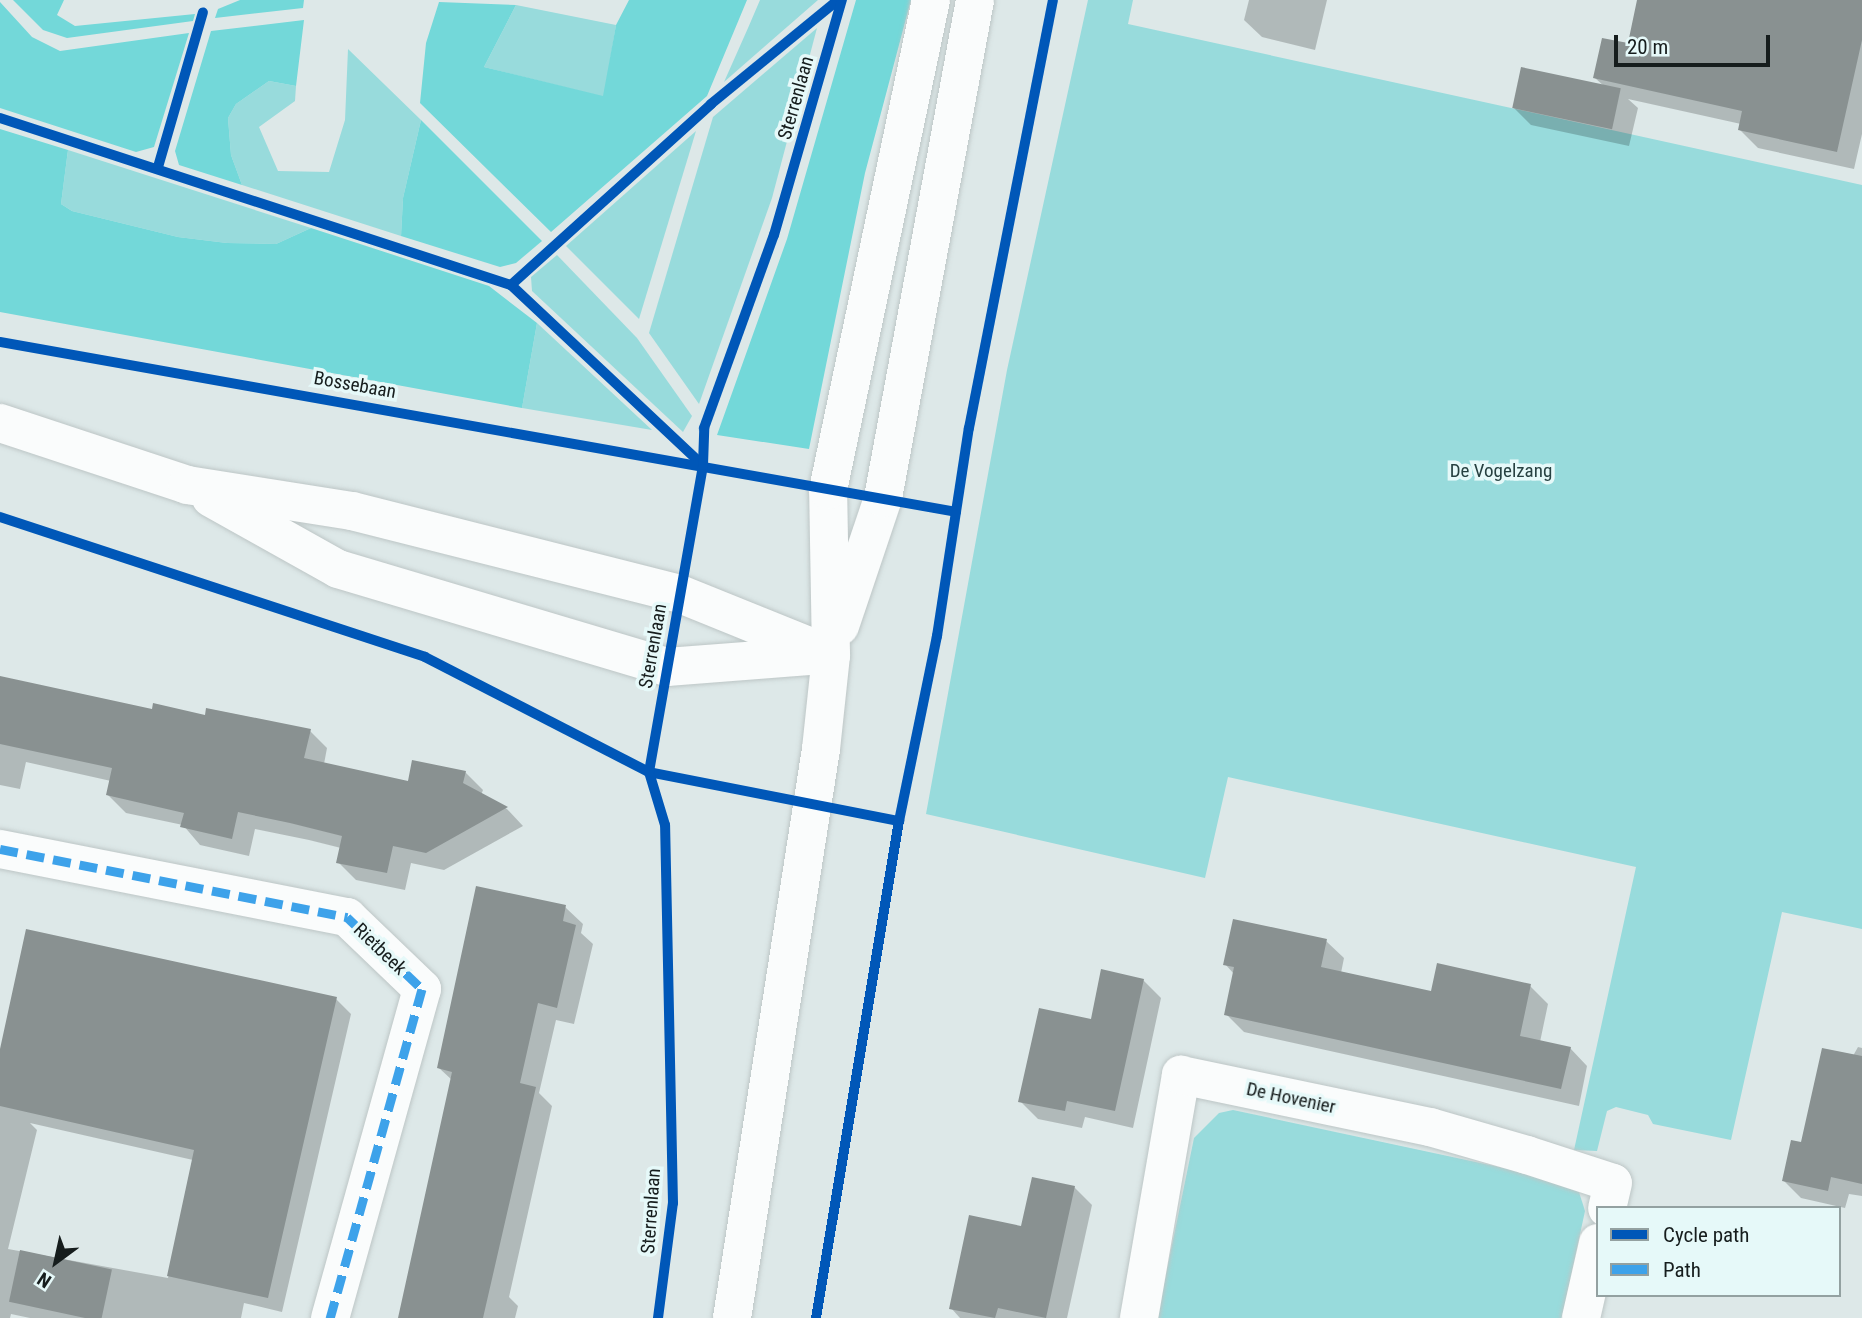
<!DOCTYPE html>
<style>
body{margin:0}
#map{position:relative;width:1862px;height:1318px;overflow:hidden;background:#dde8e8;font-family:"Roboto Condensed",sans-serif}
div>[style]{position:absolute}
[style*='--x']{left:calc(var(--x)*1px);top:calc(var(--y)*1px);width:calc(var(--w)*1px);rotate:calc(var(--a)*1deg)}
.green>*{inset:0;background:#98dbdc}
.forest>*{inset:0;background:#73d8d9}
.shadow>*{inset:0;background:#0003}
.building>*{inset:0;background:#899191;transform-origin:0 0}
.roads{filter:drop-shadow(0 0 2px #bdc6c6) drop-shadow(0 0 2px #bdc6c6)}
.minor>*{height:38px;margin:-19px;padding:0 19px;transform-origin:19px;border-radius:19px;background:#fafcfc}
.tertiary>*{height:38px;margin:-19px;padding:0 19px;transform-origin:19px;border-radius:19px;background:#fafcfc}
.quiet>*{height:9px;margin-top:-4.5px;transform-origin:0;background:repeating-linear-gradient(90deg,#3da2ea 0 18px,transparent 0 27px)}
.cycleway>*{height:10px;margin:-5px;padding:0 5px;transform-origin:5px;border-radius:5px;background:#0057b8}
span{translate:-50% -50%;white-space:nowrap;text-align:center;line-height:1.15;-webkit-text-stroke:7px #e6f9f9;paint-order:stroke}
.street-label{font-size:19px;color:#161d1d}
.park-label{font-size:19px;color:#274141}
.legend{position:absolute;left:1596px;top:1206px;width:245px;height:91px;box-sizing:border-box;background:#e6f9f9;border:2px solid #93a1a1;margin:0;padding:9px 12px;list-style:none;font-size:21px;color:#161d1d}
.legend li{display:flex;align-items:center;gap:14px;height:35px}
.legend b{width:35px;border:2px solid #93a1a1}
.north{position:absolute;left:21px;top:1227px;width:70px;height:70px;-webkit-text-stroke:5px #e6f9f9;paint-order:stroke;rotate:213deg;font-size:19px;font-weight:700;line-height:28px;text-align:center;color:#161d1d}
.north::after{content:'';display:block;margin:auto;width:24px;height:32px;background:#161d1d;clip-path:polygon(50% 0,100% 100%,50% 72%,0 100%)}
.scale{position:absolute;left:1614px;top:35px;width:156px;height:32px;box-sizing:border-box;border:4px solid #161d1d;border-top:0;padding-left:9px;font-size:21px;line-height:24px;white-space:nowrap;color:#161d1d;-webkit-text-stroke:5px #e6f9f9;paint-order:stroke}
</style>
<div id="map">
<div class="green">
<i style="clip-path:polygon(760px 0,818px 0,724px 82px,748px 28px)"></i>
<i style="clip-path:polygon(1088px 0,1133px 0,1128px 24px,1862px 185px,1862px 929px,1782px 912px,1731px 1140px,1653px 1124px,1648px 1115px,1616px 1107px,1607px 1111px,1597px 1151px,1574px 1150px,1636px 867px,1228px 777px,1205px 878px,926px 814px,1007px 370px)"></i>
<i style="clip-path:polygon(516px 5px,616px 25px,604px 97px,484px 67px)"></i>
<i style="clip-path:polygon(817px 28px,772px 198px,699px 404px,649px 333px,713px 117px)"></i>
<i style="clip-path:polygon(348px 49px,421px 120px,403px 198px,401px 236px,242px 185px,231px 155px,228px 118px,236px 104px,269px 81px,296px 86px,295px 101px,259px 127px,278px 171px,329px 172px,345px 120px)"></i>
<i style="clip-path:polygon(696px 131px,639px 319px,566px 246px)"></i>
<i style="clip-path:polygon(68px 150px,311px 228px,276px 244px,227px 243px,178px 237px,72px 211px,61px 204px)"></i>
<i style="clip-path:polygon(557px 255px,637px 338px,692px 416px,683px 432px,532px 291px,531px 277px)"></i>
<i style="clip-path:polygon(537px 323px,652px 430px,522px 408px)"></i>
<i style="clip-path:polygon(1233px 1110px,1560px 1180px,1579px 1192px,1585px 1211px,1562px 1318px,1157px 1318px,1194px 1138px,1219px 1113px)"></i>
</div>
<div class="forest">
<i style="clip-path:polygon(13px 0,64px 0,57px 15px,75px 26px,195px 14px,193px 21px,67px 38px,43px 30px)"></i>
<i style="clip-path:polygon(240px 0,304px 0,303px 8px,215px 18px,218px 9px)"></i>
<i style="clip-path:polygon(629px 0,747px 0,707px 96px,551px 232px,420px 103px,426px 43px,439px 2px,516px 5px,484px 67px,603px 96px,616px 25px)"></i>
<i style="clip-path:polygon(856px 0,911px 0,865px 173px,809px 449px,717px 435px,787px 239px)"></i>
<i style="clip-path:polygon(0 2px,32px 37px,60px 51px,189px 33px,154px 147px,136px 152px,0 108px)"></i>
<i style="clip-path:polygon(304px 20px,296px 86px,269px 81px,236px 104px,228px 118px,231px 155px,242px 185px,179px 165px,175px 151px,211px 31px)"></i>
<i style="clip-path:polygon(421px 120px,542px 241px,516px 263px,500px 267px,401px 236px,403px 198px)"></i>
<i style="clip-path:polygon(0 129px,68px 150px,61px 204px,72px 211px,178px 237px,227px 243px,276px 244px,311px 228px,489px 286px,537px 323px,522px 408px,0 312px)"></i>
</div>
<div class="shadow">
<i style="clip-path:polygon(1249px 0,1327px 0,1315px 50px,1262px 37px,1244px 20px)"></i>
<i style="clip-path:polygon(1639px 0,1862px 0,1862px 134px,1854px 169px,1758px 148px,1740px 130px,1741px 124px,1628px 99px,1638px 108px,1629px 146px,1531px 125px,1513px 107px,1605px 87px,1595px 78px,1629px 45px)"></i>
<i style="clip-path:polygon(0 677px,153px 711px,310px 731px,327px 748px,324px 764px,409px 783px,465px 772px,483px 790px,481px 795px,507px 809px,523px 826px,444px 870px,411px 863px,405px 890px,356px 880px,338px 862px,341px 848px,309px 840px,255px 829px,249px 856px,200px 845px,183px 825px,126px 813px,108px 795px,111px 781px,26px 762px,20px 789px,0 785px)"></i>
<i style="clip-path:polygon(565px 907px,583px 924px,581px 933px,593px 944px,574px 1024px,556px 1020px,539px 1093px,552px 1106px,509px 1297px,518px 1306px,515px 1318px,400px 1318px,452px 1080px,439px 1068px)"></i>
<i style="clip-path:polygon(1326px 941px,1344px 958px,1341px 973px,1433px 993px,1530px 986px,1548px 1004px,1540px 1042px,1570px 1048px,1587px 1066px,1579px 1106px,1244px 1032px,1226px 1014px,1234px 974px,1225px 964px)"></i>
<i style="clip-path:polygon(1143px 980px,1161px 998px,1133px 1128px,1085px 1117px,1082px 1128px,1038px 1119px,1020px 1101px,1092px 1021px)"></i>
<i style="clip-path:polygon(evenodd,336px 999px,351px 1014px,282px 1312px,244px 1303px,241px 1318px,30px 1318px,11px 1314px,10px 1318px,0 1318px,0 1056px,336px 999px,30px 1123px,193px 1160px,168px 1278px,8px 1249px,37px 1130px,30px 1123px)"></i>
<i style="clip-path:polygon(1858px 1047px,1862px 1048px,1862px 1196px,1849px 1194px,1845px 1208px,1801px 1198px,1783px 1180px)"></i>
<i style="clip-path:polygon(1074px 1187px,1092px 1205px,1067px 1318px,960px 1318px,951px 1308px,1023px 1228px)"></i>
</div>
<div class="building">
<i style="clip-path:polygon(1637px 0,1862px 0,1862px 40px,1837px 152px,1738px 130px,1742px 111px,1593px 78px,1602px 38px,1628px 43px)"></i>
<i style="left:1521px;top:67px;width:102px;height:42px;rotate:12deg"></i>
<i style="clip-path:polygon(0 676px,152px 709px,153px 703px,205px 715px,206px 708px,311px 729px,304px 758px,408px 781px,412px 760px,466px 771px,463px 783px,508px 807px,426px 853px,393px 846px,387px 873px,336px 863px,342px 836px,290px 823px,238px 812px,232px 839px,180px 827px,184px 813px,106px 795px,112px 768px,0 744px)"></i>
<i style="clip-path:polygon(476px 886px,566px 905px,563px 921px,576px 925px,557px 1008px,538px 1003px,520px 1083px,536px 1087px,483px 1318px,398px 1318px,452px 1072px,437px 1068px)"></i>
<i style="clip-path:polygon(1233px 919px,1327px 939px,1321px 967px,1431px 991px,1437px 963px,1531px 984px,1520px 1036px,1571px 1047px,1561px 1089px,1224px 1015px,1234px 967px,1223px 965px)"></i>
<i style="clip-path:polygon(26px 929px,337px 997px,268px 1298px,167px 1276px,194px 1150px,0 1106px,0 1049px)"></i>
<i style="clip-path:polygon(1101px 969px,1144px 979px,1115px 1111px,1067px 1101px,1065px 1111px,1018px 1102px,1039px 1008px,1091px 1019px)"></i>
<i style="clip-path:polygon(1822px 1048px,1862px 1056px,1862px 1184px,1831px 1177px,1828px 1191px,1782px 1181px,1791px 1140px,1801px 1142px)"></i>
<i style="clip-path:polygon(1032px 1177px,1075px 1186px,1046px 1318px,998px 1308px,995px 1318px,949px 1309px,969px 1215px,1021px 1226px)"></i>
<i style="left:20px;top:1250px;width:94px;height:53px;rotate:12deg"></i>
</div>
<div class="roads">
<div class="minor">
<i style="--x:0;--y:849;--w:354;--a:11.1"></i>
<i style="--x:347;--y:917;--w:104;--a:43.8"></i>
<i style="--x:422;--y:989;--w:342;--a:105.6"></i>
<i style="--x:1139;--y:1318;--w:247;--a:-80.2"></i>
<i style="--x:1181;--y:1075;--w:254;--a:11.8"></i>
<i style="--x:1430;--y:1127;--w:101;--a:16.1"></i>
<i style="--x:1527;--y:1155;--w:90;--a:18"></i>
<i style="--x:1613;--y:1183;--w:26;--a:103"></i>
<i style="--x:1581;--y:1318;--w:77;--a:-77.2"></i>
</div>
<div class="tertiary">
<i style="--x:0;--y:423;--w:197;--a:18.3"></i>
<i style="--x:187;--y:485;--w:167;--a:9"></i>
<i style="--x:352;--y:511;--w:338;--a:14.2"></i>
<i style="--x:680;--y:594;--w:163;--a:22"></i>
<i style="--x:211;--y:498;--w:145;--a:29.2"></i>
<i style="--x:338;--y:569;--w:343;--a:16.6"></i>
<i style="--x:667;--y:667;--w:155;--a:-4.4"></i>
<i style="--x:840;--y:626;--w:135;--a:-71.4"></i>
<i style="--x:883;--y:498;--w:506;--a:-79.53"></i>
<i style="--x:732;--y:1318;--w:576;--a:-81.11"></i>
<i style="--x:821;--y:749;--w:95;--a:-83.9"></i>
<i style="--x:831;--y:655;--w:165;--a:-91"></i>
<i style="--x:828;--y:490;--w:501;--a:-78.13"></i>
</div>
</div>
<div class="quiet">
<i style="--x:0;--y:849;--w:354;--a:11.1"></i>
<i style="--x:347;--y:917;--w:104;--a:43.8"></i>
<i style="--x:422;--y:989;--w:342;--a:105.6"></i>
</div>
<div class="cycleway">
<i style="--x:0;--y:118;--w:538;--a:18.1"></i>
<i style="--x:511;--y:285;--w:263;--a:43.2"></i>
<i style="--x:158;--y:167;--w:161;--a:-73.8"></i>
<i style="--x:511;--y:285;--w:270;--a:-42.1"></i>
<i style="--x:711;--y:104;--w:164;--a:-39.3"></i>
<i style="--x:0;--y:342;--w:971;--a:10.08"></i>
<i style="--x:0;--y:517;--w:447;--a:18.2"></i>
<i style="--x:425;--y:657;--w:252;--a:27.2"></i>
<i style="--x:649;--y:772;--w:255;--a:11.1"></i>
<i style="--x:658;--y:1318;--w:116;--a:-82.6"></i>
<i style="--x:673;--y:1203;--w:378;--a:-91.2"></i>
<i style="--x:665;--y:825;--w:55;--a:-106.8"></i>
<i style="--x:649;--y:772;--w:312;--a:-80"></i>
<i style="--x:703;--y:465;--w:37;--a:-88"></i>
<i style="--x:704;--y:428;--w:205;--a:-70.1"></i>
<i style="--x:774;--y:235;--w:245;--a:-73.9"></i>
<i style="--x:816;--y:1318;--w:504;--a:-80.52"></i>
<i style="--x:899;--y:821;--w:189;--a:-78.4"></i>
<i style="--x:937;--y:636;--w:210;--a:-81.3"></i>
<i style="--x:969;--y:428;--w:436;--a:-78.9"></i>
</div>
<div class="street-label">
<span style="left:796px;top:98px;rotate:-74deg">Sterrenlaan</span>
<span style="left:355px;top:385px;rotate:10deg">Bossebaan</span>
<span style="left:653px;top:646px;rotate:-80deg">Sterrenlaan</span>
<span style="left:380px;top:949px;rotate:44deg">Rietbeek</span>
<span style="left:1291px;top:1098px;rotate:12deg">De Hovenier</span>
<span style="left:651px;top:1211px;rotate:-86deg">Sterrenlaan</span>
</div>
<div class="park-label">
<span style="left:1501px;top:471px">De Vogelzang</span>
</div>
<ul class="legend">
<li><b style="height:9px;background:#0057b8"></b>Cycle path</li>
<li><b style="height:9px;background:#3da2ea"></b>Path</li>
</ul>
<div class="north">N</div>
<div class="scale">20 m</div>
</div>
